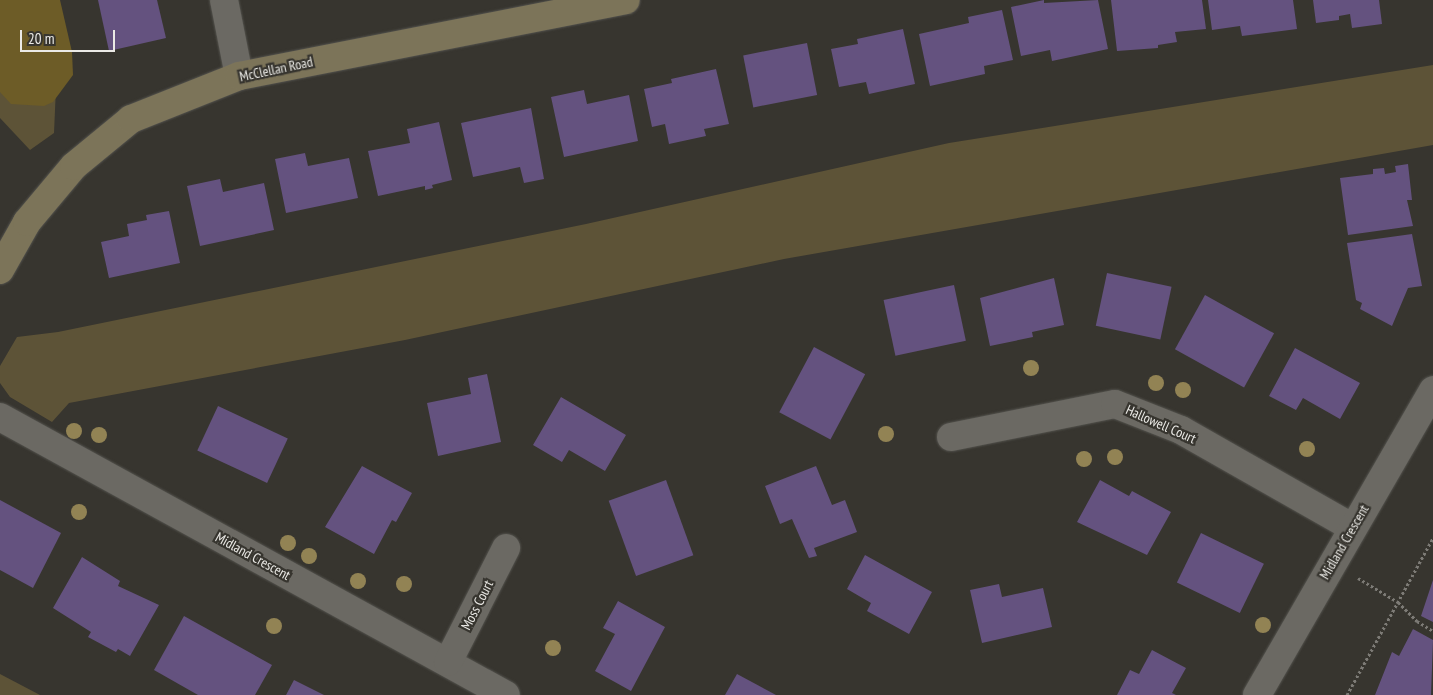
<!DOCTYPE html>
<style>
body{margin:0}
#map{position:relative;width:1433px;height:695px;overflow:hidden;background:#37352f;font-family:"PT Sans Narrow",sans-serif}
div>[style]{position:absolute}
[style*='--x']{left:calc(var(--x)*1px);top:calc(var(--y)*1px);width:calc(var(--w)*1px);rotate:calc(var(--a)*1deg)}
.green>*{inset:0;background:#5d5337}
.forest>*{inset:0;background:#6d5c27}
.building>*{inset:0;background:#64527f;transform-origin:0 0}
.path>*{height:3px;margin-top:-1.5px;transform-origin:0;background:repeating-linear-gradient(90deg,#7d7b76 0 2.5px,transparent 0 5px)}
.roads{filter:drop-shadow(0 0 1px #53524d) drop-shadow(0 0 1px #53524d)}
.street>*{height:28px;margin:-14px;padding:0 14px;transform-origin:14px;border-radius:14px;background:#6b6963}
.secondary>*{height:28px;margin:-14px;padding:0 14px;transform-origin:14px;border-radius:14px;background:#7c7459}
.trees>*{width:16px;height:16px;margin:-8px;border-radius:50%;background:#928354}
span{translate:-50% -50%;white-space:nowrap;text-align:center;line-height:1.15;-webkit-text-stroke:4.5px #37352f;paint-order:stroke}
.street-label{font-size:14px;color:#ebeae6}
.scale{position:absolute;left:20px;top:30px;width:95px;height:22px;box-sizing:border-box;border:2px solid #ebeae6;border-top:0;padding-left:6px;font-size:15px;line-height:18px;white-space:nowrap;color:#ebeae6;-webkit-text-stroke:4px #37352f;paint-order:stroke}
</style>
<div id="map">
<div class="green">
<i style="clip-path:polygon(0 0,57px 64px,54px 133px,30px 150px,0 118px)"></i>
<i style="clip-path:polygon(1433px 65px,1433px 145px,784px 259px,405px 340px,69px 403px,52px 422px,10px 397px,0 383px,0 366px,17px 337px,58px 332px,586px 224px,949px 143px)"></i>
<i style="clip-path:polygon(0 674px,40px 695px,0 695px)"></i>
</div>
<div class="forest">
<i style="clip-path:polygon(0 0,60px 0,72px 52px,73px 75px,53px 102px,44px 106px,11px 104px,0 92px)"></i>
</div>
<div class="building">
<i style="clip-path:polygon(98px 0,157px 0,166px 38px,109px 51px)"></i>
<i style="clip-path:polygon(1044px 0,1044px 3px,1098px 0,1108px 49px,1052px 61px,1050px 50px,1021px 56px,1011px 7px)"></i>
<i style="clip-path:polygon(1111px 0,1202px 0,1206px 29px,1175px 32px,1177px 42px,1158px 45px,1158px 48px,1117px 51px)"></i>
<i style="clip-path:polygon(1208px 0,1293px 0,1297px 29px,1242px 36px,1240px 26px,1212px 30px)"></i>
<i style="clip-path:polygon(1313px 0,1379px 0,1382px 24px,1352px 28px,1350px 14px,1339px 16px,1339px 20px,1316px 23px)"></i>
<i style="clip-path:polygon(1002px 10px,1013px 60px,984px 66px,985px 74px,930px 86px,919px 34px,969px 23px,968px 17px)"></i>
<i style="clip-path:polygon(903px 29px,915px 84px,869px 94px,866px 82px,839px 87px,831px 49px,858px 44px,857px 39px)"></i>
<i style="left:807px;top:43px;width:53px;height:65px;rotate:79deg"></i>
<i style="clip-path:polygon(716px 69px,729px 124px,704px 129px,706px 136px,669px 144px,665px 124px,652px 127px,644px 89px,672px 83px,671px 79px)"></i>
<i style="clip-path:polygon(584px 90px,587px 104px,629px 95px,638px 141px,564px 157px,551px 97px)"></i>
<i style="clip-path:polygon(531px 108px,544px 179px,524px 183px,520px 167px,473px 177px,461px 123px)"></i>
<i style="clip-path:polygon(439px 122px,452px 180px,432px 185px,433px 188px,425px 190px,425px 186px,378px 196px,368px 151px,410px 143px,407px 129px)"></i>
<i style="clip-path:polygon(305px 153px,308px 166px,349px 158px,358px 198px,286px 213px,275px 159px)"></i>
<i style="clip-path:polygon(1408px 164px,1412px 200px,1407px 200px,1413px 226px,1348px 235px,1340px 178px,1373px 174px,1373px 169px,1384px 168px,1385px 174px,1396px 172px,1395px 166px)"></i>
<i style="clip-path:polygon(220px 179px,223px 192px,264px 183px,274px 230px,200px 246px,187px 186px)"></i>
<i style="clip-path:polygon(169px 211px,180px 263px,109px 278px,101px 242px,129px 236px,127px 224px,147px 220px,146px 215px)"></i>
<i style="clip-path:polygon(1412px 234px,1422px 286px,1408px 288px,1392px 326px,1360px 309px,1362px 303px,1356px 300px,1347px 243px)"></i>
<i style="left:1107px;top:273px;width:66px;height:54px;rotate:12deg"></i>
<i style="clip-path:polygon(1054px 278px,1064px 325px,1032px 332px,1033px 337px,990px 346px,980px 298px)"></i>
<i style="left:954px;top:285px;width:57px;height:72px;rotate:78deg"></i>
<i style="left:1205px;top:295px;width:79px;height:62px;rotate:29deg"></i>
<i style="left:814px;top:347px;width:58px;height:74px;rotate:28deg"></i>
<i style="clip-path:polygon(1295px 348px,1360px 383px,1340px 419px,1303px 398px,1296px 410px,1269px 396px)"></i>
<i style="clip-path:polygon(487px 374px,501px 442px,438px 456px,427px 403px,471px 394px,468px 378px)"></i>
<i style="clip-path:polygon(561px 397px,626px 435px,605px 471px,569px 450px,562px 462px,533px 445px)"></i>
<i style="left:218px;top:406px;width:77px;height:49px;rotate:25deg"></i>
<i style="clip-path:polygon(362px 466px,412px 493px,396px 522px,392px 520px,374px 554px,325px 527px)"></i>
<i style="clip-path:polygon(816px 466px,832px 505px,845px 500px,857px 532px,814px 548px,817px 556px,809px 558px,792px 519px,780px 524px,765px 486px)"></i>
<i style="left:666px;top:480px;width:80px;height:61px;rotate:70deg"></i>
<i style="clip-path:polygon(1100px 480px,1129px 496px,1132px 491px,1171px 512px,1147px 555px,1077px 522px)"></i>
<i style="clip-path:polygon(0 500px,61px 533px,33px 588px,0 570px)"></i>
<i style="left:1201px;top:533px;width:70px;height:55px;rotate:26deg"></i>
<i style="clip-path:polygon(865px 555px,932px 592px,909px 634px,867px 611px,871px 603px,847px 589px)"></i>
<i style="clip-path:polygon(82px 557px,120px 581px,118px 586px,159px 605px,130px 656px,118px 649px,116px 652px,88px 637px,91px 632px,53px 608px)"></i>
<i style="clip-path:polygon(1433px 580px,1433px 622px,1421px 616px)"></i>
<i style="clip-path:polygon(999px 584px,1002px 597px,1043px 588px,1052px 627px,982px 643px,970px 590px)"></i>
<i style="clip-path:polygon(618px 601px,665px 627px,631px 691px,595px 671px,615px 634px,603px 628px)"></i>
<i style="clip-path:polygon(184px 616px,272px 665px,255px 695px,198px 695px,154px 670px)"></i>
<i style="clip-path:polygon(1413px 629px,1433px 640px,1431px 695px,1375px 695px,1392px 652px,1399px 656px)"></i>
<i style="clip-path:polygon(1152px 650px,1186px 668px,1172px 693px,1176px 695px,1117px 695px,1130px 670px,1139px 674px)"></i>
<i style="clip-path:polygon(737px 674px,776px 695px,725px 695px)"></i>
<i style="clip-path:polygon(294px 680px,324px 695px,286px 695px)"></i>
</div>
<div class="path">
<i style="--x:1358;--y:578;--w:47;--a:31"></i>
<i style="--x:1398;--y:602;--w:27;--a:45"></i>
<i style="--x:1417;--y:621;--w:19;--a:32"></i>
<i style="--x:1347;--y:695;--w:179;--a:-61.3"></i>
</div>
<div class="roads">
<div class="street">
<i style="--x:224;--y:0;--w:77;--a:78.8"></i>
<i style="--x:0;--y:417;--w:577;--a:28.78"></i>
<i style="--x:951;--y:437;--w:167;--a:-11.4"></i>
<i style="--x:1115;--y:404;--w:71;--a:21.5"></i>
<i style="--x:1181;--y:430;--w:197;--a:29.6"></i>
<i style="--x:448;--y:662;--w:128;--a:-63"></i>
<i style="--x:1257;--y:695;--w:352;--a:-60"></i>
</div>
<div class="secondary">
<i style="--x:0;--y:270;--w:55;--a:-60.6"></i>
<i style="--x:27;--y:222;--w:73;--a:-50"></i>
<i style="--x:74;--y:166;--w:74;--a:-39.5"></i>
<i style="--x:131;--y:119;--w:116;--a:-21.7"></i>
<i style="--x:239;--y:76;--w:394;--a:-11.1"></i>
</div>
</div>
<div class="trees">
<i style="left:1031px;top:368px"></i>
<i style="left:1156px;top:383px"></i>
<i style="left:1183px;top:390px"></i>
<i style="left:74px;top:431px"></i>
<i style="left:886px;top:434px"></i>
<i style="left:99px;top:435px"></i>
<i style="left:1307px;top:449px"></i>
<i style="left:1115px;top:457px"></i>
<i style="left:1084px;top:459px"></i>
<i style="left:79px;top:512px"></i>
<i style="left:288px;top:543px"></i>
<i style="left:309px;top:556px"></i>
<i style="left:358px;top:581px"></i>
<i style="left:404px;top:584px"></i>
<i style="left:1263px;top:625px"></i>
<i style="left:274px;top:626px"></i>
<i style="left:553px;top:648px"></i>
</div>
<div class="street-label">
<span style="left:276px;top:69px;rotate:-12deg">McClellan Road</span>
<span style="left:1161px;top:424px;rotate:24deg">Hallowell Court</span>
<span style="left:1344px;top:542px;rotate:-60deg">Midland Crescent</span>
<span style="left:253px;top:556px;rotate:29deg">Midland Crescent</span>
<span style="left:477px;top:605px;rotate:-63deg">Moss Court</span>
</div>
<div class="scale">20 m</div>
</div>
